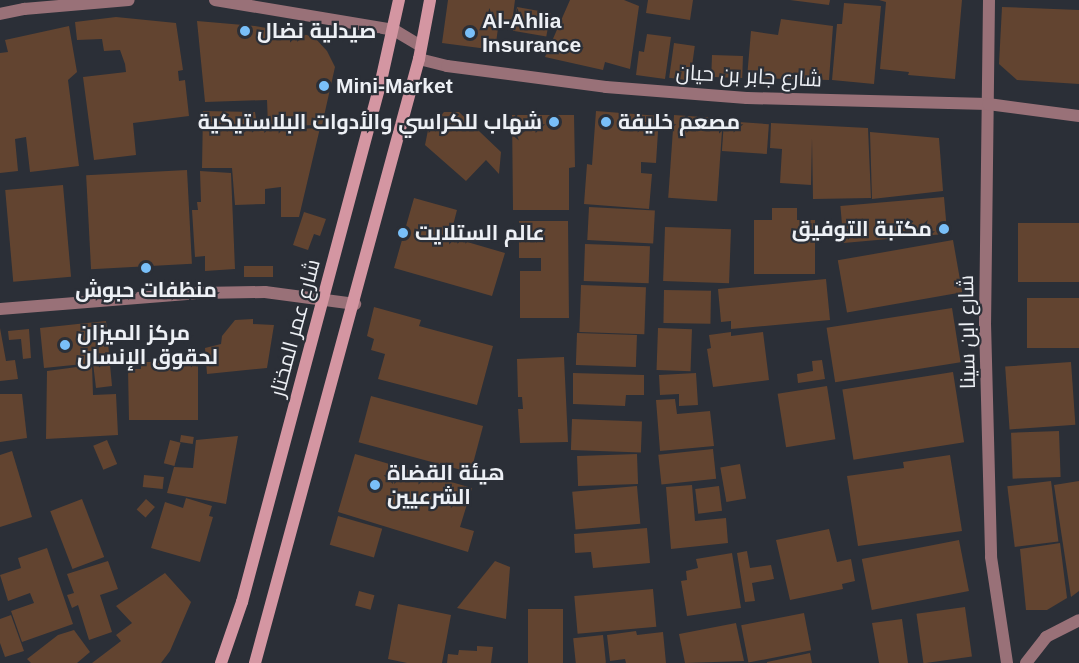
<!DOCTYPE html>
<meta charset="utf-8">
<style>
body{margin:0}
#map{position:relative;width:1079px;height:663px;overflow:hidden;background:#2b2f37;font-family:Arial,Cairo,sans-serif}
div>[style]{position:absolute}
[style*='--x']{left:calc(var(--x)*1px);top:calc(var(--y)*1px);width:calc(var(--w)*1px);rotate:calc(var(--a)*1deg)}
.building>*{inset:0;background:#624430;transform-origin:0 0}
.minor>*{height:12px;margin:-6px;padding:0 6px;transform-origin:6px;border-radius:6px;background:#997178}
.secondary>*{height:12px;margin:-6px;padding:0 6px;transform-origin:6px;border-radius:6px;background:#d496a2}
.dots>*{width:16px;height:16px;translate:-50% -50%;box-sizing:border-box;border:3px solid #2b2f37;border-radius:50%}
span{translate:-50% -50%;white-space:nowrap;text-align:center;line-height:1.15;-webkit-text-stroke:4.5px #2b2f37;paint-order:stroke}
.poi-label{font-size:21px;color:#edf0f5;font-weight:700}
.left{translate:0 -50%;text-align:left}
.right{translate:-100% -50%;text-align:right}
.street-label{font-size:21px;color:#edf0f5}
</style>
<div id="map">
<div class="building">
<i style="clip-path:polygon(448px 0,515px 0,512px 23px,499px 21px,495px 50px,442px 43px)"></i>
<i style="clip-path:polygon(570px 0,624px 0,639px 6px,630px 69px,605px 62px,603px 70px,545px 57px)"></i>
<i style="clip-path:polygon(648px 0,693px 0,690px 20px,646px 13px)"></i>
<i style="clip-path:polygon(790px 0,830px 0,829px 5px)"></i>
<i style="clip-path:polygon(879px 0,962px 0,955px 79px,908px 75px,909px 72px,880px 69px,886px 2px)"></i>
<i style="clip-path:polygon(844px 3px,881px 6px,874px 84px,832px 80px,837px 24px,842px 24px)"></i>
<i style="left:517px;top:7px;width:34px;height:24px;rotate:10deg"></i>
<i style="clip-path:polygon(1002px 7px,1079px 10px,1079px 84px,1017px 80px,999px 64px)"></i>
<i style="clip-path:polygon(116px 17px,176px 23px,183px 70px,178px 71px,179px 81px,185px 80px,189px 116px,133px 123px,136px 155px,94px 160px,83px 77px,126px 72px,125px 64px,120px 50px,104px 51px,102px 39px,77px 40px,75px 22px)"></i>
<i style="clip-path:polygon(781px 19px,833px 26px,829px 80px,747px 78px,751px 31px,778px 35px)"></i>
<i style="clip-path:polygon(197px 21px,255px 26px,307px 35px,316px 39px,327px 51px,335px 67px,322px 125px,268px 126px,267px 100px,205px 102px)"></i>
<i style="clip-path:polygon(69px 26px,77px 72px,68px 80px,79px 166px,30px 172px,26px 137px,15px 139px,18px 171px,0 173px,0 53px,8px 52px,5px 40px)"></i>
<i style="clip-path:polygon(647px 34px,671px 37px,665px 79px,636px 75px,639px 51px,644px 52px)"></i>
<i style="left:674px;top:43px;width:21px;height:35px;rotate:8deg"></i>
<i style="left:712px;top:55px;width:31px;height:22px;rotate:2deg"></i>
<i style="clip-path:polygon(203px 111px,255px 112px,258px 131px,320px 128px,299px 217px,281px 217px,281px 187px,265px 189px,265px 204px,235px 205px,232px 168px,202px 168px)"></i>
<i style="clip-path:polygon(596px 111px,659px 116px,656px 163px,641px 162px,641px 173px,652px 174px,649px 209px,584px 204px,587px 164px,592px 165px)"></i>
<i style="clip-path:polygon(444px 112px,459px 112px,501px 152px,499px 174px,486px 160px,466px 181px,425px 145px,428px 130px)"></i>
<i style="clip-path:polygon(512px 115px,574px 115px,575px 167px,569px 168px,569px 210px,513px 210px)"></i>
<i style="left:674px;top:115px;width:49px;height:83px;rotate:4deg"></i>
<i style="left:724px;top:121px;width:45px;height:30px;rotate:4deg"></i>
<i style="clip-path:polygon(771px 123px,868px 128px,871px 198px,813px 199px,812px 138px,811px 185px,780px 183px,782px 149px,770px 148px)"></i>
<i style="clip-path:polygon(870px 132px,939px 138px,943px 191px,872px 199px)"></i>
<i style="left:187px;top:170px;width:94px;height:101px;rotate:87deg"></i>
<i style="clip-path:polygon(200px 171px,231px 173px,235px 269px,205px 271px,205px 256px,195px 257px,192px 210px,198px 210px,197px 202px,201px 202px)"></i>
<i style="left:63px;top:185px;width:92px;height:58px;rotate:85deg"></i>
<i style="left:944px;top:197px;width:37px;height:104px;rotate:85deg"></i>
<i style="clip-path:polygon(414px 198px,457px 210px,450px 237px,505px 253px,492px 296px,394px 268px)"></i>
<i style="left:589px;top:207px;width:66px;height:33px;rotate:3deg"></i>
<i style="clip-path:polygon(772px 208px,797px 208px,797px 220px,815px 220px,815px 274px,754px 274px,754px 220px,772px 220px)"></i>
<i style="clip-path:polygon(304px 212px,326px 219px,320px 236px,314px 234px,308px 250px,293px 245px)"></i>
<i style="clip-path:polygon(519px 221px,568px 221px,569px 318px,520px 318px,520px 271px,541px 271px,541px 258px,519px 258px)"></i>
<i style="left:1079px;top:223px;width:59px;height:61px;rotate:90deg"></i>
<i style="left:665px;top:227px;width:66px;height:54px;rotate:2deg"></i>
<i style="left:953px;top:240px;width:53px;height:117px;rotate:80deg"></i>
<i style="left:585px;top:244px;width:65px;height:37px;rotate:2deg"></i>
<i style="left:244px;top:266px;width:29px;height:11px"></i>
<i style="clip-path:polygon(826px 279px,830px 320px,731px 329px,731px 321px,721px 322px,718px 289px)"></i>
<i style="left:581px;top:285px;width:65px;height:47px;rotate:2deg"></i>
<i style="left:664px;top:290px;width:47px;height:33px;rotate:1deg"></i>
<i style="left:1079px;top:298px;width:50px;height:52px;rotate:90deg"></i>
<i style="clip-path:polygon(374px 307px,421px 320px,419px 326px,493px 346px,477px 405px,378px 379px,385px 354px,371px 350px,374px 339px,367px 336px)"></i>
<i style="left:952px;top:308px;width:55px;height:127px;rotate:81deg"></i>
<i style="clip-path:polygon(253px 319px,253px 324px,274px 325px,267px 368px,207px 374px,205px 348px,221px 344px,222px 336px,235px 320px)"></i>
<i style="clip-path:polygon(106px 321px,112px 386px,96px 388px,93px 363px,44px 368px,40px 328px)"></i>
<i style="clip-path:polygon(0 328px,6px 361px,15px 360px,18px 379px,0 381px)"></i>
<i style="left:658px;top:328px;width:34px;height:42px;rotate:2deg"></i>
<i style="clip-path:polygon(29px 329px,31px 358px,23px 359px,21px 339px,9px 340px,8px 331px)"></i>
<i style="clip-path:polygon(731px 332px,731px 336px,763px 332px,769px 380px,713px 387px,707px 349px,711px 348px,709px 335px)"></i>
<i style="left:577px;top:333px;width:60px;height:32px;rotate:2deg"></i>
<i style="clip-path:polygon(564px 357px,568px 442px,520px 443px,518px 409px,523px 409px,522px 397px,518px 397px,517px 359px)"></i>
<i style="clip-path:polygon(822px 360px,825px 379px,798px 383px,797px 374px,813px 371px,812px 361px)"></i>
<i style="clip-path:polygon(141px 362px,198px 362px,198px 420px,129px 420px,128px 369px,141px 369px)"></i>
<i style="left:1071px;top:362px;width:63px;height:66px;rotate:86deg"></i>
<i style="clip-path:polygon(92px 365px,93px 395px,116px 394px,118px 435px,46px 439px,47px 371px)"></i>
<i style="left:953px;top:372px;width:71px;height:112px;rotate:81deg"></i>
<i style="clip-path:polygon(573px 373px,644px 375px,644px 395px,626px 395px,625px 406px,573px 404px)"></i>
<i style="clip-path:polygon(696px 373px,698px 405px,679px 406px,679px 394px,660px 395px,659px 375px)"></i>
<i style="left:827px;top:386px;width:54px;height:50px;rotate:81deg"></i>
<i style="clip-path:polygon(0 394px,22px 394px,27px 438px,0 442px)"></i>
<i style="left:371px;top:396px;width:116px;height:48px;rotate:15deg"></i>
<i style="clip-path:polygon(675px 399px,677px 414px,710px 411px,714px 446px,660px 451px,656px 400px)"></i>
<i style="left:572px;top:419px;width:70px;height:31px;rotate:2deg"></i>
<i style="left:1059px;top:431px;width:46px;height:48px;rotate:88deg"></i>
<i style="left:181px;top:435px;width:13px;height:7px;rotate:9deg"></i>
<i style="clip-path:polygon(238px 436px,226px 504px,167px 493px,174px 467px,193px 468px,196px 440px)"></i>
<i style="left:107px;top:440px;width:26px;height:15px;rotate:67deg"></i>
<i style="left:170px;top:440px;width:11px;height:24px;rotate:15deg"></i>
<i style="left:713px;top:449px;width:30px;height:55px;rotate:84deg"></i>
<i style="clip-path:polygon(12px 451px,32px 517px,0 527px,0 455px)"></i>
<i style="clip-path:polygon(355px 454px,472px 488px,460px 527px,474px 531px,468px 552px,338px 512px)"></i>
<i style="left:637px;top:454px;width:30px;height:60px;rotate:88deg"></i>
<i style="clip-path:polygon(950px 455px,962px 531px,858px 546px,847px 476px,904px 468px,903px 462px)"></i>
<i style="left:740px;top:464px;width:35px;height:20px;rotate:80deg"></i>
<i style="left:144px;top:475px;width:20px;height:12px;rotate:6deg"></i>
<i style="left:1051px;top:481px;width:61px;height:44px;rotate:83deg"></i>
<i style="clip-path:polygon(1079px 481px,1079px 591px,1071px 597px,1054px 485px)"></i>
<i style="clip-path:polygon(692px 485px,695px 521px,726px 518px,728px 543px,671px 549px,666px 487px)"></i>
<i style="left:637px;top:486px;width:38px;height:65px;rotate:85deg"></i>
<i style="left:719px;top:486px;width:25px;height:24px;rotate:83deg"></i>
<i style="clip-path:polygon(186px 498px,212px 506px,209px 516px,213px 517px,200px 562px,151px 548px,165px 502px,183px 508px)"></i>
<i style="left:82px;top:499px;width:62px;height:34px;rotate:69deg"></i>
<i style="left:146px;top:499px;width:12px;height:14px;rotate:42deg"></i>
<i style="left:338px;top:516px;width:46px;height:30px;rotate:16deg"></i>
<i style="clip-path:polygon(647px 528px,650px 563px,593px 568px,591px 552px,575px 553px,574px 534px)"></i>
<i style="clip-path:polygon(829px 529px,837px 562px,851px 559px,855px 581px,842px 584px,843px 589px,790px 600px,776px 540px)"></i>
<i style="left:959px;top:540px;width:52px;height:99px;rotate:79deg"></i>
<i style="clip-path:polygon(1060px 543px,1067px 598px,1047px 610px,1026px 610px,1020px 549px)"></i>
<i style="clip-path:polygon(47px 548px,73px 624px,22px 642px,11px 611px,34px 603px,30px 593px,8px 601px,0 575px,21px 568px,18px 558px)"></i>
<i style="clip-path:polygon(747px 551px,750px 568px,771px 565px,774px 579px,752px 583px,755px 601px,745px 602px,737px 553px)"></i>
<i style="clip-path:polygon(732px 553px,741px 608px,687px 616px,681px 581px,687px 580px,686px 571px,698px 568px,696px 559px)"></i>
<i style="clip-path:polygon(108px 561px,118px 589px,100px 595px,112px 632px,89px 640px,78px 605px,72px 608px,67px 595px,74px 593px,67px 574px)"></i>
<i style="clip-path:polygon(495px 561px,510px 567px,506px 619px,457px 608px)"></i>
<i style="clip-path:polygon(165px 573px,191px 602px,170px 651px,161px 663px,92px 663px,121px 641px,116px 635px,132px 623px,116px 606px)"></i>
<i style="left:653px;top:589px;width:38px;height:79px;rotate:85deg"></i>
<i style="left:359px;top:591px;width:16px;height:15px;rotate:15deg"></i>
<i style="clip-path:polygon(398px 604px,451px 615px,442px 663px,407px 663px,388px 659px)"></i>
<i style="left:965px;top:607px;width:50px;height:49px;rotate:82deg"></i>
<i style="left:528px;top:609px;width:35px;height:54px"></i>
<i style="left:804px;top:613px;width:38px;height:64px;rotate:79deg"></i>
<i style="clip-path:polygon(11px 615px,24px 651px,5px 657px,0 643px,0 619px)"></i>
<i style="clip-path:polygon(902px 619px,908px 663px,879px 663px,872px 623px)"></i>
<i style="clip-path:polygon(736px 623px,744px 661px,685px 663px,679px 634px)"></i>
<i style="clip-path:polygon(74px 630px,90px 652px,77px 663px,31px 663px,27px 659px,58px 635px)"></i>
<i style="clip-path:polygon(636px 631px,637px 635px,663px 632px,666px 663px,626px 663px,625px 659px,610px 661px,607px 635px)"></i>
<i style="left:603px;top:635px;width:28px;height:30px;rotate:84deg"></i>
<i style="clip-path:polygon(477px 646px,493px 647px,491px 663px,447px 663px,448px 654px,458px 655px,459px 650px,477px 651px)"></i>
<i style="clip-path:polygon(810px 653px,812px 663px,767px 663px,767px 662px)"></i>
</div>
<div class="minor">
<i style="--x:215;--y:0;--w:181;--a:9.5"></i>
<i style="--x:394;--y:30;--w:31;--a:31"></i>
<i style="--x:989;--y:0;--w:323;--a:90.7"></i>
<i style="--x:985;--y:323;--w:234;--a:88.5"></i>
<i style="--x:991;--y:557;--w:107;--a:81.4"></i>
<i style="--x:0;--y:14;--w:25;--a:-12"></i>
<i style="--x:24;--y:9;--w:105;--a:-4.9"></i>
<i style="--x:419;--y:59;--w:29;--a:14"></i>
<i style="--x:447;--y:66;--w:160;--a:7.5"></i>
<i style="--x:606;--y:87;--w:141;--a:4.5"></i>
<i style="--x:747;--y:98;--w:241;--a:1.4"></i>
<i style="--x:988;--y:104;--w:92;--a:7.5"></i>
<i style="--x:0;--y:309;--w:200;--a:-4.6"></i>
<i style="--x:199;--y:293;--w:66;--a:-0.9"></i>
<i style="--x:265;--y:292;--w:91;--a:7.6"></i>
<i style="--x:1026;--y:663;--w:33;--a:-52"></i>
<i style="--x:1046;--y:637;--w:37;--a:-27"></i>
</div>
<div class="secondary">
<i style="--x:221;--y:663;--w:65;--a:-71"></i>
<i style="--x:242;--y:602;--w:539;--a:-75.06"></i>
<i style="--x:381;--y:81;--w:83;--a:-77.5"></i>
<i style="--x:255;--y:663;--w:626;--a:-74.81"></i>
<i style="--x:419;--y:59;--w:60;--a:-79.4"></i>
</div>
<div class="dots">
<i style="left:245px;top:31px;background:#79bff8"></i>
<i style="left:470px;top:33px;background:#79bff8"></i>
<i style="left:324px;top:86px;background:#79bff8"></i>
<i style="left:554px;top:122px;background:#79bff8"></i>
<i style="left:606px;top:122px;background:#79bff8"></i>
<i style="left:944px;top:229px;background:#79bff8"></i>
<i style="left:403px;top:233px;background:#79bff8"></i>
<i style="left:146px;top:268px;background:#79bff8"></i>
<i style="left:65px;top:345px;background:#79bff8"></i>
<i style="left:375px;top:485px;background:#79bff8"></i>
</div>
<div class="poi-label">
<span class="left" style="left:482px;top:33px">Al-Ahlia<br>Insurance</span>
<span class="left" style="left:257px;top:31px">صيدلية نضال</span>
<span class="left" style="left:336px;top:86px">Mini-Market</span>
<span class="right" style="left:542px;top:122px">شهاب للكراسي والأدوات البلاستيكية</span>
<span class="left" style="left:618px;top:122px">مصعم خليفة</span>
<span class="right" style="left:932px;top:229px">مكتبة التوفيق</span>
<span class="left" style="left:415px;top:233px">عالم الستلايت</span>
<span style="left:146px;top:290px">منظفات حبوش</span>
<span class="left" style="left:77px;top:345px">مركز الميزان<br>لحقوق الإنسان</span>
<span class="left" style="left:387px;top:485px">هيئة القضاة<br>الشرعيين</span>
</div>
<div class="street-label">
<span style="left:749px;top:76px;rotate:3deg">شارع جابر بن حيان</span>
<span style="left:295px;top:328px;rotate:-75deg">شارع عمر المختار</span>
<span style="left:967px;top:332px;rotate:-91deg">شارع ابن سينا</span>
</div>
</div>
